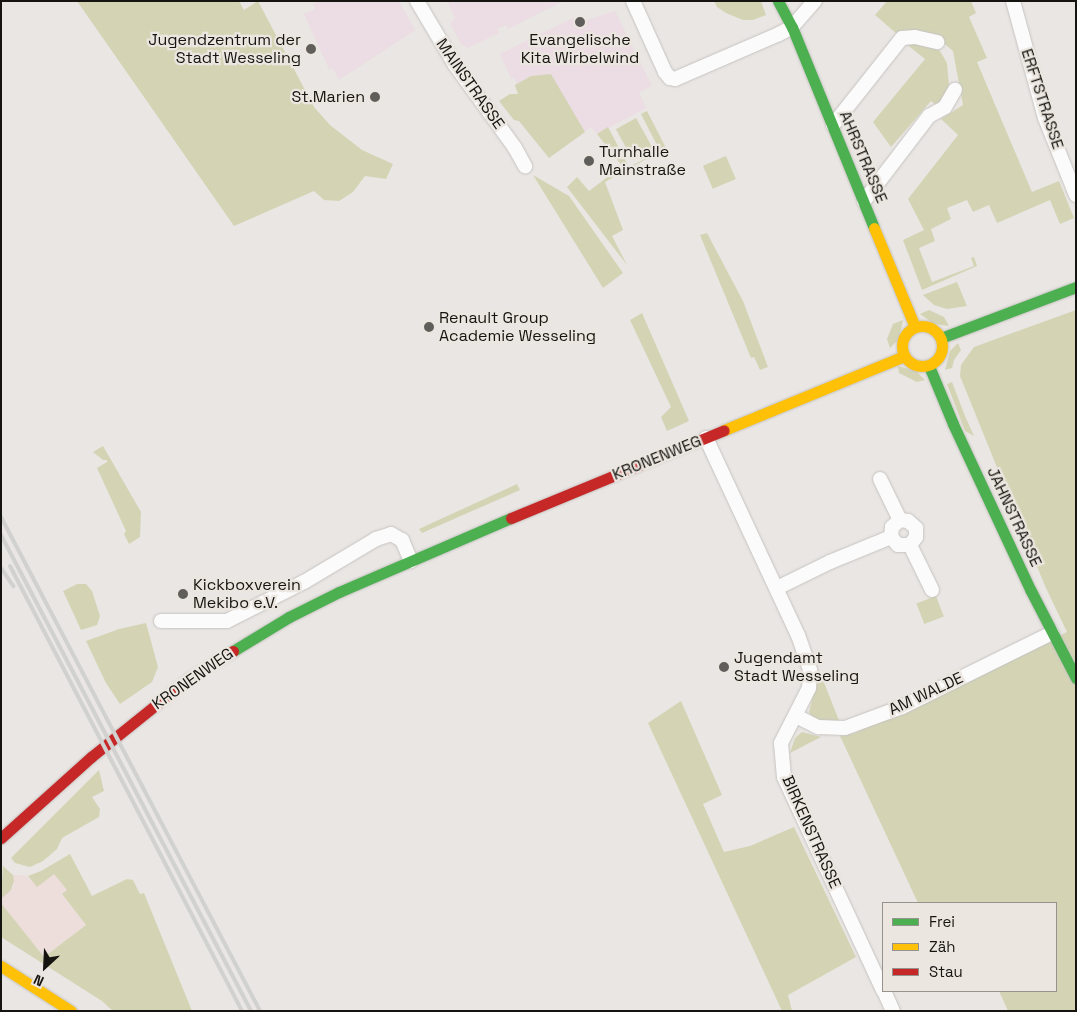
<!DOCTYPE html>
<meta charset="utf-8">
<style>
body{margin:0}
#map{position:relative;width:1077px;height:1012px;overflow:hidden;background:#e9e6e3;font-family:"Space Grotesk",sans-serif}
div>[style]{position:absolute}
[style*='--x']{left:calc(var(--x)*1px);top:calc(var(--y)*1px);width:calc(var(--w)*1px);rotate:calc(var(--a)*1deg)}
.commercial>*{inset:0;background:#eddddb}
.education>*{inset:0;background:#ebdde3}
.green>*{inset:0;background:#d4d4b5;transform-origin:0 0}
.roads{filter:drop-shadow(0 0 1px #c6c3c1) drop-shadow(0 0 1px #c6c3c1)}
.street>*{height:14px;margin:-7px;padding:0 7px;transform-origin:7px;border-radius:7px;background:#fcfbfb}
.fast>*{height:11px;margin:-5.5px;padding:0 5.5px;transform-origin:5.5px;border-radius:5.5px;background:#4caf50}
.slow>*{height:11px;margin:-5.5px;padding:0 5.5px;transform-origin:5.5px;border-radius:5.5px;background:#ffc107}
.slow>.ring{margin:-5.5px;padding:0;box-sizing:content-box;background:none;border:11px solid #ffc107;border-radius:50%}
.jam>*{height:11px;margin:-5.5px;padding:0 5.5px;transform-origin:5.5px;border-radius:5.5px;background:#c62828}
.rail>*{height:4px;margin:-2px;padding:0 2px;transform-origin:2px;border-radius:2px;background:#d1d1cf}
.dots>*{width:14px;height:14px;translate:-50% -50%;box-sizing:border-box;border:2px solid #ece6e0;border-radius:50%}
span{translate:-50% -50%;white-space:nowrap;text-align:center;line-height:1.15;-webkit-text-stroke:4.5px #ece6e0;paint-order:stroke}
.poi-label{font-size:16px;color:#161411}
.right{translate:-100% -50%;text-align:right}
.left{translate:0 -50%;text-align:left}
.street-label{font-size:16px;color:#161411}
.frame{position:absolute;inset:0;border:2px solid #161411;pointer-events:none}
.legend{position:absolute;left:882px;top:902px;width:175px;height:90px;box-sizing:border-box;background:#ece6e0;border:1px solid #96928d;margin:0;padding:6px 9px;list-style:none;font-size:15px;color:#161411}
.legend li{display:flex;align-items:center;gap:10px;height:25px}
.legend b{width:25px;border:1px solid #96928d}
.north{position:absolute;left:20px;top:942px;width:50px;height:50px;-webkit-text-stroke:4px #ece6e0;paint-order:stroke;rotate:205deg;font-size:14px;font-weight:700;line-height:20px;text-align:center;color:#161411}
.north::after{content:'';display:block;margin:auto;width:18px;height:22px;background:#161411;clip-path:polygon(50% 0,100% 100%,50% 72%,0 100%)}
</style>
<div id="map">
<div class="commercial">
<i style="clip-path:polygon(53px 873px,67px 890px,62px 895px,86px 925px,44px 957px,1px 903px,1px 899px,14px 886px,13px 875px,28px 876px,30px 880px)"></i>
</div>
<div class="education">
<i style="clip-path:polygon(318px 1px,399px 1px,415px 30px,339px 80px,333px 68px,329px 69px,304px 14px,315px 9px,313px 4px)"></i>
<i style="clip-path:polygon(447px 1px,563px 1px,508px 29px,506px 25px,497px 29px,499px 33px,468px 48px,461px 44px,450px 23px,455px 18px)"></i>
<i style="clip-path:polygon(615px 11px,652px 86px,639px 92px,646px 108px,597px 134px,591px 127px,549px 158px,519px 121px,514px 120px,499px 101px,510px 94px,518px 94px,515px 85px,517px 83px,514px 78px,511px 79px,500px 54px,577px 16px,580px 22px)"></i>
</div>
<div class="green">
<i style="clip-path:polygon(77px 1px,239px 1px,244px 10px,258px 1px,314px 107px,330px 125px,362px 150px,393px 164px,386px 179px,365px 176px,353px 192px,339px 201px,324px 200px,314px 191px,234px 226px)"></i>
<i style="clip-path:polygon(714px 1px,761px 1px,766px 15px,753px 20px,743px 20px,726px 13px,717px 7px)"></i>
<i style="clip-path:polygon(887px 1px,971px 1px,976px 13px,969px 17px,987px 58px,977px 62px,1032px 192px,1059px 181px,1074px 218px,1060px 224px,1050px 200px,997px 223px,989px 205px,973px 212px,967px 200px,947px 208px,951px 219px,931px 229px,935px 241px,919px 248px,932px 282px,974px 266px,971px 258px,974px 257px,977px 266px,922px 290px,903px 240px,924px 230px,908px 199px,958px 135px,941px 119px,963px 105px,953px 51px,940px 40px,897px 34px,875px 15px)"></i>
<i style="clip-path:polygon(905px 43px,933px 45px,940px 51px,947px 63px,949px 85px,945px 97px,937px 106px,931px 101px,891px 147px,873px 122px,925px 59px)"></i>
<i style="clip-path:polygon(551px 74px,585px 132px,549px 158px,519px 121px,514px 120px,499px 101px,510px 94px,518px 94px,515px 85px,531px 76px)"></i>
<i style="clip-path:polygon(647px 111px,666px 148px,605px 182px,623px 230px,612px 236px,627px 265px,567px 187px,577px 177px,589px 191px,622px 166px,597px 134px,608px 127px,629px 167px,660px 151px,641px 114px)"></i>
<i style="left:636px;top:118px;width:35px;height:23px;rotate:61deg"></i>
<i style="left:726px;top:156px;width:25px;height:25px;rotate:67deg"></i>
<i style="clip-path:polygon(533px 175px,569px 196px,623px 273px,603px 288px)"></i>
<i style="clip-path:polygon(707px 233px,743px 301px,768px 367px,760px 370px,754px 357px,751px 358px,700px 235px)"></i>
<i style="clip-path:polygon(957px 282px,967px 306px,947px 309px,934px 305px,923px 295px)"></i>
<i style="clip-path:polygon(929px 310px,944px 317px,949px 326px,934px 324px,920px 314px)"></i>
<i style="clip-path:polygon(1076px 310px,1076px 1011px,1008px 1011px,999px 991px,1056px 991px,1056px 903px,918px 903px,840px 736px,855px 733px,1067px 632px,1045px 586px,960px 376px,961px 365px,974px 347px)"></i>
<i style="clip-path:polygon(642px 313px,689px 421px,667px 431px,661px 417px,671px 407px,630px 320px)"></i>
<i style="clip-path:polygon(903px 320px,899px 339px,890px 348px,887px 339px,893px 324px)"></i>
<i style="clip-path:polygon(958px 343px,961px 350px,954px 360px,952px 368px,945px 370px,950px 351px)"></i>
<i style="clip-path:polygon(898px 366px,916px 371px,925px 380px,917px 382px,899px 373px)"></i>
<i style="clip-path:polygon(952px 382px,965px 416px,974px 436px,965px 431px,947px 384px)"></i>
<i style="clip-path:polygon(103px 446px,141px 512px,140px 537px,129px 544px,124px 534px,126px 531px,97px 468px,107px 462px,107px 460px,103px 460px,93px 452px)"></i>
<i style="clip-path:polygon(517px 484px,520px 490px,422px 533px,419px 529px)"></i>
<i style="clip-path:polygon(77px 584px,86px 584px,92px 591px,100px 616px,97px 625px,81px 630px,63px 591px)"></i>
<i style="left:936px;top:596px;width:22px;height:21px;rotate:69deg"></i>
<i style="clip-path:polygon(146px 623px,158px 667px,152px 682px,120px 704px,106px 683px,86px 641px,119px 629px)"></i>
<i style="clip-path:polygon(819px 670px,840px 723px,824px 723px,812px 717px,809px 712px,817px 680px,815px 672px)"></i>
<i style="clip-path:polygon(681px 701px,722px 795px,703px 804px,724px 852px,750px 846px,794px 827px,856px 957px,788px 995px,792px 1011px,782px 1011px,648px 723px)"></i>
<i style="clip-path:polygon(802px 732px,821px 737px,790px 753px,795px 738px)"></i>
<i style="clip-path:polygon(99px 770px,104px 791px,92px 797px,100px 809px,99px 817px,62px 838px,57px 849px,43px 861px,30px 867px,15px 863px,11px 858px)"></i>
<i style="clip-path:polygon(70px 854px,92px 896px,127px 879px,133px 880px,140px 894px,144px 893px,192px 1011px,113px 1011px,102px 1001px,1px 937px,1px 903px,44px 957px,86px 925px,62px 894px,67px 890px,54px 874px,37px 887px,28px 876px,41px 871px)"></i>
<i style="clip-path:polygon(3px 866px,13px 875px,14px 881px,11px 890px,1px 899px)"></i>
</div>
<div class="roads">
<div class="street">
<i style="--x:417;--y:1;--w:74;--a:59.3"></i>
<i style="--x:455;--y:65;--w:102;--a:54.1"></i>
<i style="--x:515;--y:148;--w:21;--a:61"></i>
<i style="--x:633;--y:1;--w:78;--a:65.7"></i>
<i style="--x:665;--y:72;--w:8;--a:50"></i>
<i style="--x:670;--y:78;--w:5;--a:11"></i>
<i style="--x:675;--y:79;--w:113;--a:-23.4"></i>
<i style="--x:779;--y:34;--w:15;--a:-28"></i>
<i style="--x:792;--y:27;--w:35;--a:-49"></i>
<i style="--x:1013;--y:1;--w:121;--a:74.7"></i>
<i style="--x:1045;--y:118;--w:83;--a:68.1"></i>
<i style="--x:833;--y:125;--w:111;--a:-51.6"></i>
<i style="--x:902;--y:38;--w:13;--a:-4"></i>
<i style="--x:915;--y:37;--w:23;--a:13"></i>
<i style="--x:864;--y:201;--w:107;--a:-52.6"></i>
<i style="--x:929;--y:116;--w:18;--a:-29"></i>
<i style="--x:945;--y:107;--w:20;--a:-60"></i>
<i style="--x:706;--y:438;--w:217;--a:65"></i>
<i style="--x:798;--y:635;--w:37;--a:71"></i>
<i style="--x:810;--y:670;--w:18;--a:93"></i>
<i style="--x:809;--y:688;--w:62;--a:117"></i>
<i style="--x:781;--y:743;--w:34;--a:85"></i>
<i style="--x:784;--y:777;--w:235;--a:65.1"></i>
<i style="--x:880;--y:479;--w:46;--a:64"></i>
<i style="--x:910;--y:545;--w:50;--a:63.9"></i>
<i style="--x:777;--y:588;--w:59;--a:-26.1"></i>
<i style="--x:830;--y:562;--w:66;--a:-22.3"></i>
<i style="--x:891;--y:537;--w:10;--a:-84"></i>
<i style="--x:892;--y:527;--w:11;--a:-41"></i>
<i style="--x:900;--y:520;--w:8;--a:7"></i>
<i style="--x:908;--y:521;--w:11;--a:41"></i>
<i style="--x:916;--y:528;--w:9;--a:90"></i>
<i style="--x:916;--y:537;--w:10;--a:127"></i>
<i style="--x:910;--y:545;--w:12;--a:180"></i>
<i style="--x:898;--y:545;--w:11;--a:-131"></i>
<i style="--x:161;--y:621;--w:66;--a:0"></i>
<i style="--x:227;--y:621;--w:86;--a:-26.9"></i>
<i style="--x:304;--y:582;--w:84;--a:-30.8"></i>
<i style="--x:376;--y:539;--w:16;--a:-18"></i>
<i style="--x:391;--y:534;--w:13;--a:29"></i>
<i style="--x:402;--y:540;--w:23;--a:67"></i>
<i style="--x:796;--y:716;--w:25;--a:27"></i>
<i style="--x:818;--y:727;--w:27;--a:2"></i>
<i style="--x:845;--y:728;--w:61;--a:-20.2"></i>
<i style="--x:902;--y:707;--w:167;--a:-26.3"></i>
<i style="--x:884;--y:991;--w:22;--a:66"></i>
</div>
<div class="fast">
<i style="--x:778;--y:1;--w:30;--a:62"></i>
<i style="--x:792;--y:27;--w:217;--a:67.8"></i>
<i style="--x:941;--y:338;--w:144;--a:-20.7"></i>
<i style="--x:929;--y:366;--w:63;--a:67.5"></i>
<i style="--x:953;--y:424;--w:184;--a:65"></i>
<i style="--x:1031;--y:591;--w:98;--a:62.7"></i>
<i style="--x:233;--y:651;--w:66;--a:-31.3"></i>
<i style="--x:289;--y:617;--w:56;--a:-26.6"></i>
<i style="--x:339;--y:592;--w:187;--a:-23.3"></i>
</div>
<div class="slow">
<i style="--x:874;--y:228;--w:107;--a:67.5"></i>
<i class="ring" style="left:902px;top:326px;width:29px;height:29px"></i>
<i style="--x:724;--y:430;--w:195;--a:-22.3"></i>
<i style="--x:1;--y:966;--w:83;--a:32.7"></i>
</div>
<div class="jam">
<i style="--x:511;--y:518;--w:230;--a:-22.4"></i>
<i style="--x:1;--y:838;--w:121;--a:-42"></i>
<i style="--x:91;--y:757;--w:124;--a:-38.8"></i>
<i style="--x:188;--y:679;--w:53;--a:-31.9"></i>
</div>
</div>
<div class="rail">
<i style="--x:1;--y:517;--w:558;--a:62.33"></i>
<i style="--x:1;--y:535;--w:538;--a:62.29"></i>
<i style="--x:10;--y:566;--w:502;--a:62.46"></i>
<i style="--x:1;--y:568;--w:22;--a:56"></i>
</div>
<div class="dots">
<i style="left:580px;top:22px;background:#605e5a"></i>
<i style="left:311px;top:49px;background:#605e5a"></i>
<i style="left:375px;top:97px;background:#605e5a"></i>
<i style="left:589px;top:161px;background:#605e5a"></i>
<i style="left:429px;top:327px;background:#605e5a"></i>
<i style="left:183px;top:594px;background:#605e5a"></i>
<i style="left:724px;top:667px;background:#605e5a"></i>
</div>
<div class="poi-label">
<span class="right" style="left:301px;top:49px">Jugendzentrum der<br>Stadt Wesseling</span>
<span style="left:580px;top:49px">Evangelische<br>Kita Wirbelwind</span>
<span class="right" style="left:365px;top:97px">St.Marien</span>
<span class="left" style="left:599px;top:161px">Turnhalle<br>Mainstraße</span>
<span class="left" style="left:439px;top:327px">Renault Group<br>Academie Wesseling</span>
<span class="left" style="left:193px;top:594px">Kickboxverein<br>Mekibo e.V.</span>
<span class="left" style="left:734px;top:667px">Jugendamt<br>Stadt Wesseling</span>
</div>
<div class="street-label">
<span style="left:470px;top:84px;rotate:55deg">MAINSTRASSE</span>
<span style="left:1042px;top:99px;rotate:72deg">ERFTSTRASSE</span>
<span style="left:863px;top:157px;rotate:67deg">AHRSTRASSE</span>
<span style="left:657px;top:458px;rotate:-22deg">KRONENWEG</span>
<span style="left:1014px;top:517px;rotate:65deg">JAHNSTRASSE</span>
<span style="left:193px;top:679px;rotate:-35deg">KRONENWEG</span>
<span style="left:926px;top:694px;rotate:-25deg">AM WALDE</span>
<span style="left:811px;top:832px;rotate:66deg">BIRKENSTRASSE</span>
</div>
<div class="frame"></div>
<ul class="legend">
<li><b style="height:6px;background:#4caf50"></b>Frei</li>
<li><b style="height:6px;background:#ffc107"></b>Zäh</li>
<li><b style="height:6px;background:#c62828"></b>Stau</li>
</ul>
<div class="north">N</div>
</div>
